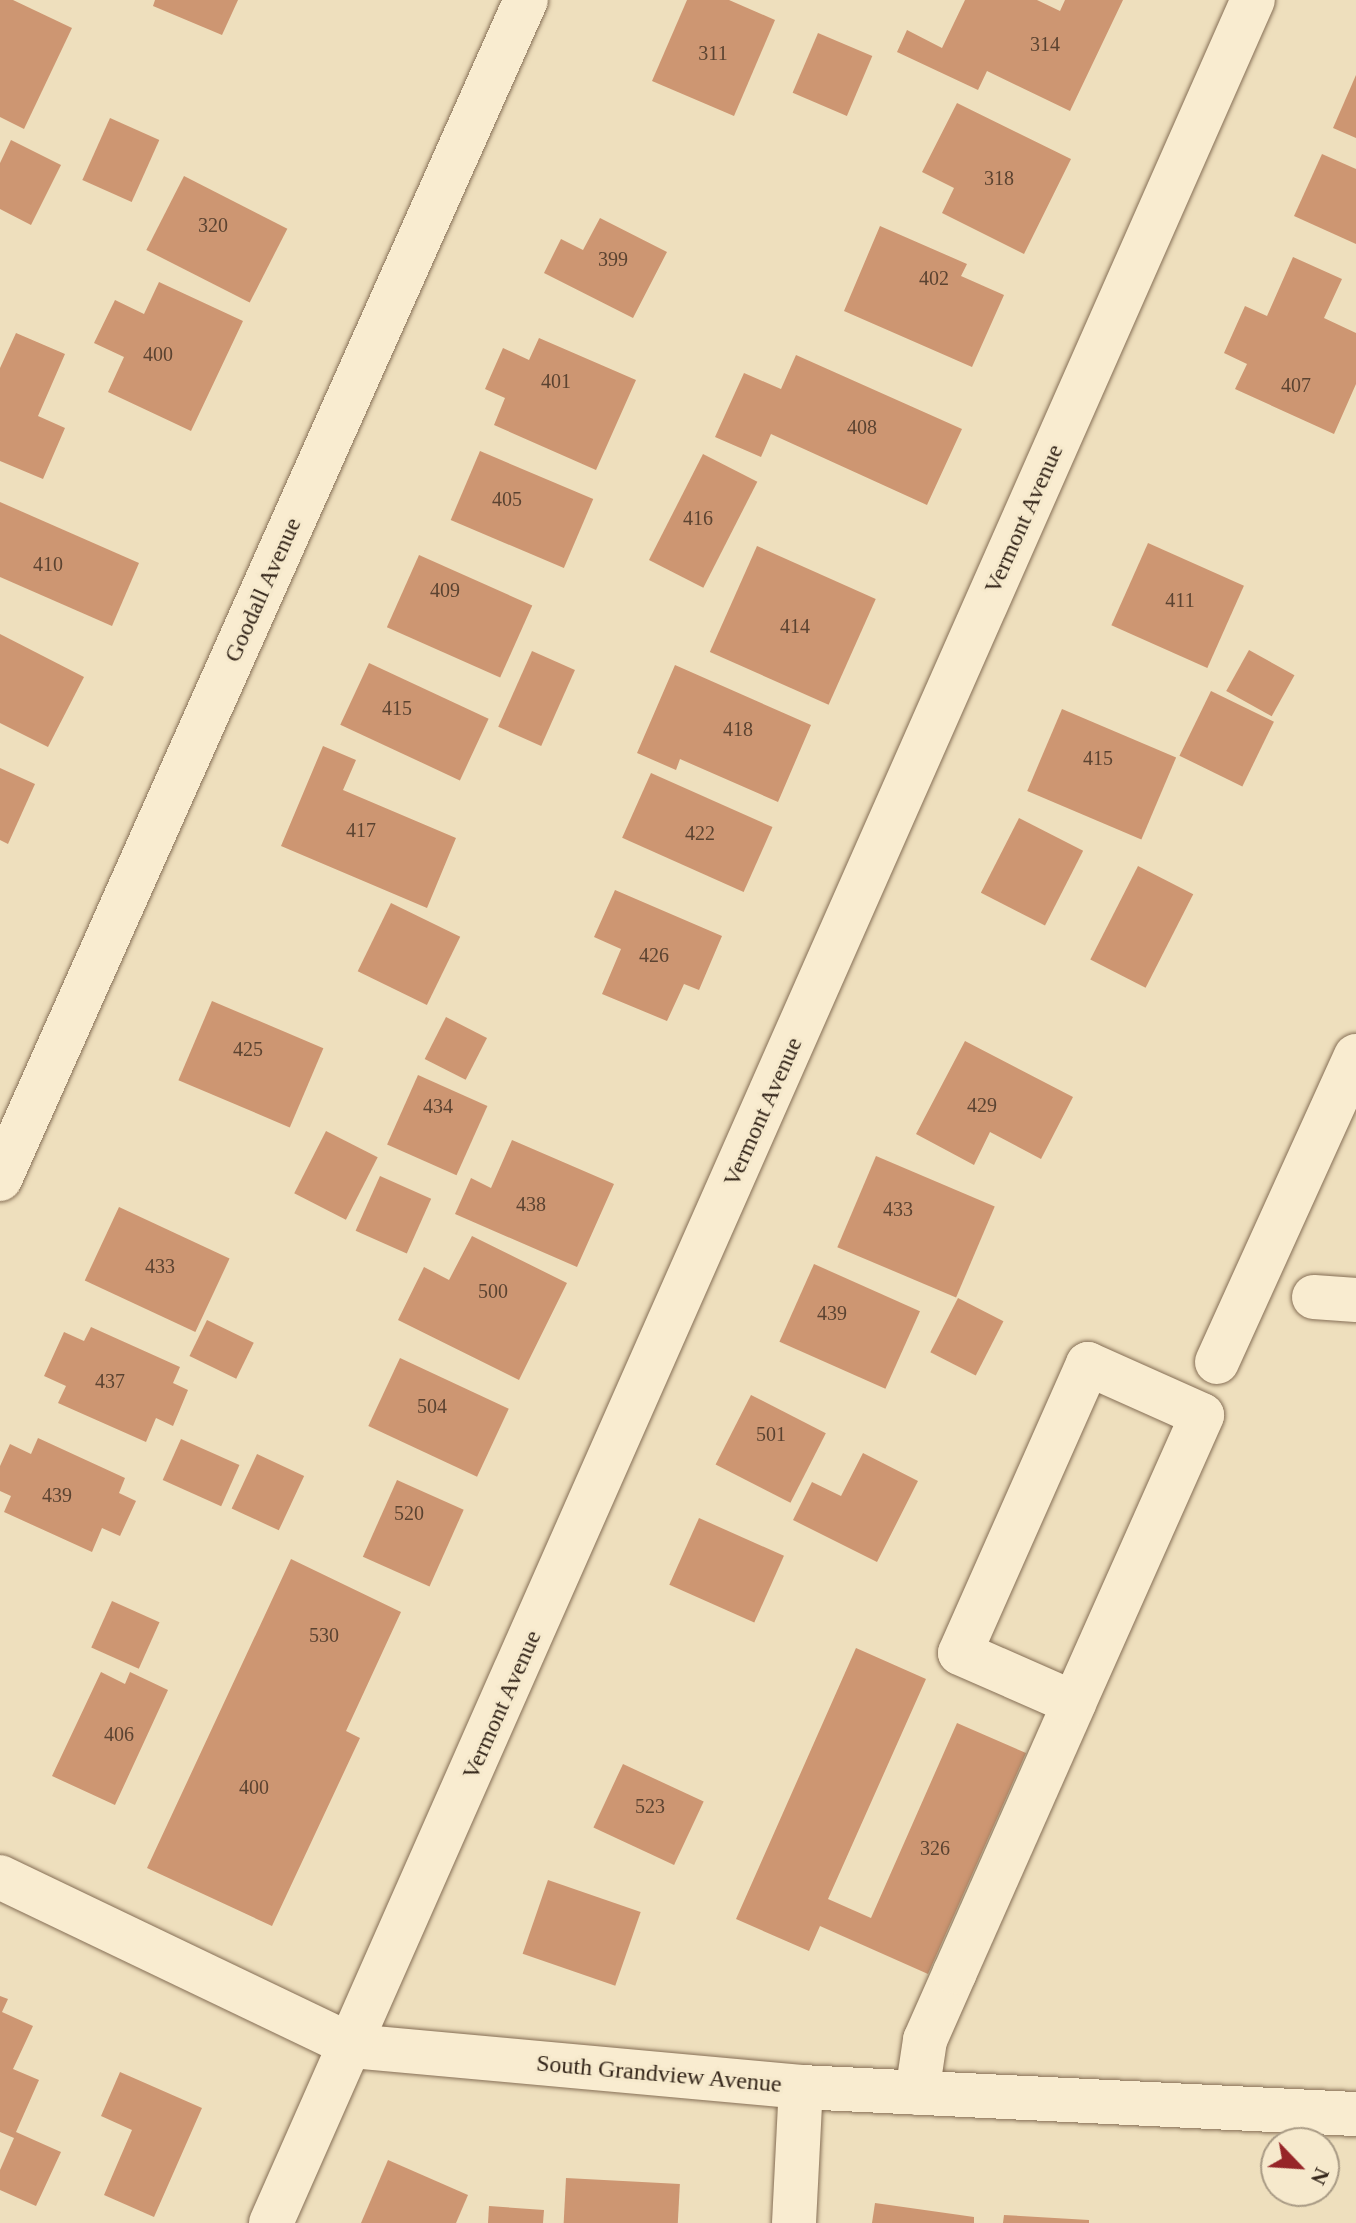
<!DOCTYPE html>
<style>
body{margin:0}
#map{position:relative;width:1356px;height:2223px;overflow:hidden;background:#eedfbd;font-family:"Times New Roman",serif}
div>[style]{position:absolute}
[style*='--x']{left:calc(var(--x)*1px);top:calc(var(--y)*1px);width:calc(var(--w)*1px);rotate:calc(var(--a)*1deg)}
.building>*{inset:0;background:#cd9672;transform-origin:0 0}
.roads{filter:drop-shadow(0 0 2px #866f56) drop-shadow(0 0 2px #866f56)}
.minor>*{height:44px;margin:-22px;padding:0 22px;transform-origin:22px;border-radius:22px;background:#f9ecd0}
span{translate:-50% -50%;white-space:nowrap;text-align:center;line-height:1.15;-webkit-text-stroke:6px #f6e9cc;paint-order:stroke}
.number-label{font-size:20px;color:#5b4331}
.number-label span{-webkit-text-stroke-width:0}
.street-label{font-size:24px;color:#35271b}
.north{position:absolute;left:1260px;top:2127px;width:80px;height:80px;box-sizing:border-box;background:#f6e9cc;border:2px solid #a99b85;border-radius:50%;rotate:115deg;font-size:22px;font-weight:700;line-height:32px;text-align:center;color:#35271b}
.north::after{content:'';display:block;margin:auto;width:28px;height:36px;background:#962528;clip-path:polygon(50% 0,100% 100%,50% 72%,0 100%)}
</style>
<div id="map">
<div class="building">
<i style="clip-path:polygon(0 0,13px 0,72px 28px,24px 129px,0 117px)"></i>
<i style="clip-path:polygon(155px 0,238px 0,222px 35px,153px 6px)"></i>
<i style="clip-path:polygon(687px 0,729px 0,775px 20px,734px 116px,652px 81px)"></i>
<i style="clip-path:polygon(965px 0,1037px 0,1060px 11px,1065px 0,1123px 0,1070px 111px,987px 71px,978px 90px,897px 52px,907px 30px,942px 48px)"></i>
<i style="left:818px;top:33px;width:59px;height:65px;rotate:23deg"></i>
<i style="clip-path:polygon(1356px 75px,1356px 138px,1333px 128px)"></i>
<i style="clip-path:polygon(957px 103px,1071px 159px,1024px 254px,942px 213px,954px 188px,922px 172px)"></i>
<i style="left:110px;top:118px;width:54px;height:68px;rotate:24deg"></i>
<i style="clip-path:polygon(11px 140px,61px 165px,31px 225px,0 209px,0 163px)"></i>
<i style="clip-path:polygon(1322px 154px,1356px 169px,1356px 244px,1294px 216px)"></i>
<i style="left:184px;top:176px;width:116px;height:83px;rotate:27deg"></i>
<i style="clip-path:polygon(600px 218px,667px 252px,633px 318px,544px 273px,561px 239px,583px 250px)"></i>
<i style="clip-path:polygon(880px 226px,967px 264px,961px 276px,1004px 295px,972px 367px,844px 311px)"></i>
<i style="clip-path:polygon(1293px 257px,1342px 279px,1324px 318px,1356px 333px,1356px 384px,1334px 434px,1235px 389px,1247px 364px,1224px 353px,1245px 306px,1267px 316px)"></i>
<i style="clip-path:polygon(159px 282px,243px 321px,191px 431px,108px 392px,124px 357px,94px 343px,115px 300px,144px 314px)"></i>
<i style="clip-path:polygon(16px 333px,65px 354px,38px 416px,65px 428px,43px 479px,0 461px,0 368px)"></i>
<i style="clip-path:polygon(539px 338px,636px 380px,596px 470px,494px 425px,505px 398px,485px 389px,503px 348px,529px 360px)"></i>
<i style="clip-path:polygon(796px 355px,962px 429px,927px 505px,771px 434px,761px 457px,715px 437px,744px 373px,781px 389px)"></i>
<i style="left:480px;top:451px;width:123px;height:75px;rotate:23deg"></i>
<i style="left:703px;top:454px;width:61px;height:119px;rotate:27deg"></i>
<i style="clip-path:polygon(0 502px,139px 563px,112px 626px,0 577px)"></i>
<i style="left:1148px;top:543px;width:105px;height:90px;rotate:24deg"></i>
<i style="left:757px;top:546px;width:130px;height:116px;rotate:24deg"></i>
<i style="left:419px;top:555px;width:124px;height:79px;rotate:24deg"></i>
<i style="clip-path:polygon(0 634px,84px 677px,48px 747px,0 723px)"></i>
<i style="left:1249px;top:650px;width:52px;height:47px;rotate:29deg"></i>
<i style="left:532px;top:651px;width:47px;height:83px;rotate:24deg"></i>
<i style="left:369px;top:663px;width:132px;height:68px;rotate:25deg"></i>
<i style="clip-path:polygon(675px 665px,811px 725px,778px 802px,680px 759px,676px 770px,637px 753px)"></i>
<i style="left:1211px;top:691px;width:70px;height:72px;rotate:26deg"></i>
<i style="left:1062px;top:709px;width:124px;height:89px;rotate:23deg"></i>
<i style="clip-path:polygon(323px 746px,356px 760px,343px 790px,456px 838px,427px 908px,281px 846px)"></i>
<i style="clip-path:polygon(0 768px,35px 784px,8px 844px,0 840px)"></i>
<i style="left:651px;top:773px;width:133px;height:71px;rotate:24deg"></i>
<i style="left:1019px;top:818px;width:72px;height:84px;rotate:27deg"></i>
<i style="left:1138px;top:866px;width:62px;height:105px;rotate:27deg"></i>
<i style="clip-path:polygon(615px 890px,722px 936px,699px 990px,684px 984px,667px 1021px,602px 994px,621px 949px,594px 937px)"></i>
<i style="left:391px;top:903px;width:77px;height:76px;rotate:26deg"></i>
<i style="left:212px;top:1001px;width:121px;height:86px;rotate:23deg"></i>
<i style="left:446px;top:1017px;width:46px;height:47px;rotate:27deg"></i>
<i style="clip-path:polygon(965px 1041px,1073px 1097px,1041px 1159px,990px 1132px,974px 1165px,916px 1134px)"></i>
<i style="left:418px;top:1075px;width:76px;height:76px;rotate:24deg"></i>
<i style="left:326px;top:1131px;width:58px;height:70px;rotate:27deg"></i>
<i style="clip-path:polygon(512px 1140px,614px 1184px,577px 1267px,455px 1214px,471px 1178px,491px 1188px)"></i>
<i style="left:876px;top:1156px;width:129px;height:99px;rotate:23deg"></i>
<i style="left:380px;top:1176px;width:56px;height:60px;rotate:24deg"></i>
<i style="left:119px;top:1207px;width:122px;height:81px;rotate:25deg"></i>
<i style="clip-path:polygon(472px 1236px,567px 1283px,519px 1380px,398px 1320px,424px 1267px,449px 1280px)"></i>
<i style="left:814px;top:1264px;width:116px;height:85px;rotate:24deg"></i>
<i style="left:958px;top:1298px;width:51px;height:61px;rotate:27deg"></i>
<i style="left:207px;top:1320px;width:52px;height:40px;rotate:26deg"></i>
<i style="clip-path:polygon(91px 1327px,180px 1367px,173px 1383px,188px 1390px,173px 1426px,156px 1418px,146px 1442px,58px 1403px,66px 1386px,44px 1376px,64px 1332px,84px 1341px)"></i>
<i style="left:400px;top:1358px;width:120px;height:75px;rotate:25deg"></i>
<i style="left:751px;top:1395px;width:84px;height:78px;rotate:27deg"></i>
<i style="clip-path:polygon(38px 1438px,125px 1478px,119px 1493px,136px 1501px,120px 1536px,102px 1528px,92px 1552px,4px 1512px,11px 1496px,0 1491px,0 1466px,10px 1444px,31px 1454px)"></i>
<i style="left:181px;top:1439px;width:64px;height:45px;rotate:24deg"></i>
<i style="clip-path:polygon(863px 1453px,918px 1481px,877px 1562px,793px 1520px,812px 1482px,841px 1496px)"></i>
<i style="left:257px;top:1454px;width:52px;height:60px;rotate:25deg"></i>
<i style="left:397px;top:1480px;width:73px;height:84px;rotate:24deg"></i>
<i style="left:699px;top:1518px;width:93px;height:73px;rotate:24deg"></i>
<i style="clip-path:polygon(291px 1559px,401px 1612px,346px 1731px,360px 1738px,272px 1926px,147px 1868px)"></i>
<i style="left:112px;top:1601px;width:52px;height:51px;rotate:24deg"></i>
<i style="clip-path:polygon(856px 1648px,926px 1679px,828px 1899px,871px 1918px,957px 1723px,1026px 1753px,928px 1974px,820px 1926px,809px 1951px,736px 1919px)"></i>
<i style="clip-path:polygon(101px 1672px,125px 1684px,130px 1672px,168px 1690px,115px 1805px,52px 1776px)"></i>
<i style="left:623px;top:1764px;width:89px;height:70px;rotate:25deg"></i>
<i style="left:548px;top:1880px;width:98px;height:78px;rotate:19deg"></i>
<i style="clip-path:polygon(0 1996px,8px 1999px,2px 2012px,33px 2026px,13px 2069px,39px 2080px,16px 2132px,61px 2152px,36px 2206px,0 2190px,0 2170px,14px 2138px,0 2132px)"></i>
<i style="clip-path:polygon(120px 2072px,202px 2108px,154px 2217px,104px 2195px,132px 2130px,101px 2116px)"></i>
<i style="clip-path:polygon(388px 2160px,468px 2195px,456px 2223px,361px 2223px)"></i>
<i style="left:566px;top:2178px;width:114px;height:45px;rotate:3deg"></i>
<i style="clip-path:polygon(875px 2203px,974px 2217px,974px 2223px,872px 2223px)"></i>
<i style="clip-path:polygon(489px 2206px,544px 2210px,543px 2223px,488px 2223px)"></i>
<i style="clip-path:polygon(1004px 2215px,1089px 2220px,1089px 2223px,1003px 2223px)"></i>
</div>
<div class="roads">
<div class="minor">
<i style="--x:0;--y:1179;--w:1291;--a:-65.96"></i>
<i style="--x:1314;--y:1297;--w:42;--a:4.1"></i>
<i style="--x:1217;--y:1362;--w:336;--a:-65.6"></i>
<i style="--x:0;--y:1877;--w:390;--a:25.6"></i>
<i style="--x:352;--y:2046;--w:451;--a:5.2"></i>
<i style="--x:801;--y:2087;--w:556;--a:2.79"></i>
<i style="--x:917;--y:2093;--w:54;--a:-81.4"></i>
<i style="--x:925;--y:2040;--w:74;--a:-66.2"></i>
<i style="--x:955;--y:1972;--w:294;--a:-66.1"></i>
<i style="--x:1074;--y:1703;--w:315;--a:-66"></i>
<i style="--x:1202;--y:1415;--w:125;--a:-155.9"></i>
<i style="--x:1088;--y:1364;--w:316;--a:113.9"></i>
<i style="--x:960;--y:1653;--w:124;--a:23.7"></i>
<i style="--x:271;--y:2223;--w:2430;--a:-66.17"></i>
<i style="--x:794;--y:2223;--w:136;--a:-87.1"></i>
</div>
</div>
<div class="number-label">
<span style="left:1045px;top:44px">314</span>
<span style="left:713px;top:53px">311</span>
<span style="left:999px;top:178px">318</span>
<span style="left:213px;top:225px">320</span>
<span style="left:613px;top:259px">399</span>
<span style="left:934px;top:278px">402</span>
<span style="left:158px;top:354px">400</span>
<span style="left:556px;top:381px">401</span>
<span style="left:1296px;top:385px">407</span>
<span style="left:862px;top:427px">408</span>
<span style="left:507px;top:499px">405</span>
<span style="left:698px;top:518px">416</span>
<span style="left:48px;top:564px">410</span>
<span style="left:445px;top:590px">409</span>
<span style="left:1180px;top:600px">411</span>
<span style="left:795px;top:626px">414</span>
<span style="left:397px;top:708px">415</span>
<span style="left:738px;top:729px">418</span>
<span style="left:1098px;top:758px">415</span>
<span style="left:361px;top:830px">417</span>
<span style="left:700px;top:833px">422</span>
<span style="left:654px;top:955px">426</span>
<span style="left:248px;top:1049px">425</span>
<span style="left:982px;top:1105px">429</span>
<span style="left:438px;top:1106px">434</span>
<span style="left:531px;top:1204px">438</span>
<span style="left:898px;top:1209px">433</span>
<span style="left:160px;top:1266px">433</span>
<span style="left:493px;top:1291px">500</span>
<span style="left:832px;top:1313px">439</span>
<span style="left:110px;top:1381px">437</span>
<span style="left:432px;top:1406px">504</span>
<span style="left:771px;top:1434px">501</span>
<span style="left:57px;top:1495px">439</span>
<span style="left:409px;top:1513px">520</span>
<span style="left:324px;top:1635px">530</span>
<span style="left:119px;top:1734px">406</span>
<span style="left:254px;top:1787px">400</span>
<span style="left:650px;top:1806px">523</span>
<span style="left:935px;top:1848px">326</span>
</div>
<div class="street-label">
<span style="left:1024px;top:519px;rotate:-66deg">Vermont Avenue</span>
<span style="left:263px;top:590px;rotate:-66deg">Goodall Avenue</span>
<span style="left:763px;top:1112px;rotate:-66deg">Vermont Avenue</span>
<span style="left:502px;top:1705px;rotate:-66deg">Vermont Avenue</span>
<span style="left:659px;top:2074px;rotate:5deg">South Grandview Avenue</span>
</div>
<div class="north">N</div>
</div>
